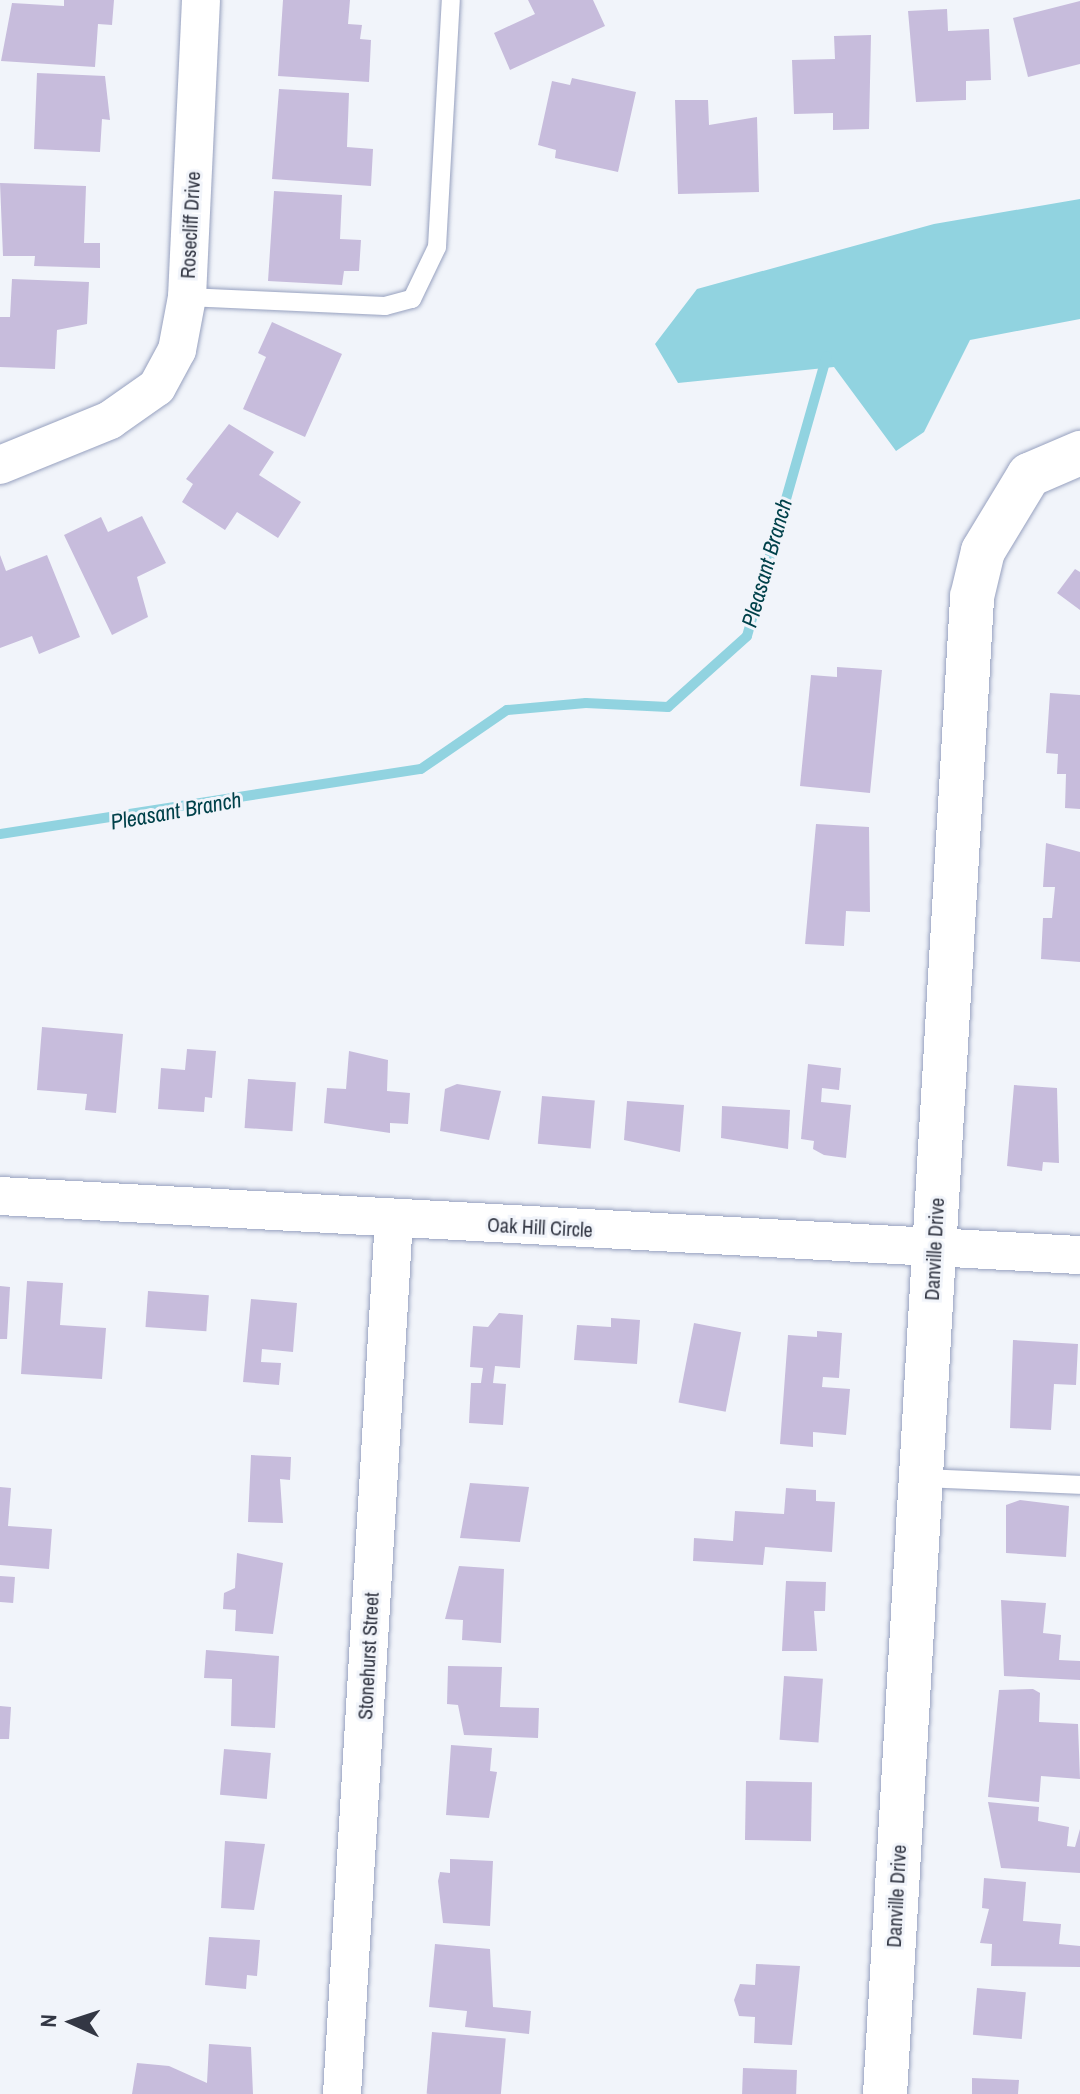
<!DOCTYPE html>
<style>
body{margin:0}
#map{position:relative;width:1080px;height:2094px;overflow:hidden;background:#f1f4fa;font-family:"Archivo Narrow",sans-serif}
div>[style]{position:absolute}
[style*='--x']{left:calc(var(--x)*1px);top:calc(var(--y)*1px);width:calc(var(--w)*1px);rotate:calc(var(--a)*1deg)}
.water>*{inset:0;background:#91d3e0}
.stream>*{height:10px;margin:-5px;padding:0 5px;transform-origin:5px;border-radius:5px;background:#91d3e0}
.building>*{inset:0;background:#c7bcdc;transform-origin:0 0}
.roads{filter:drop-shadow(0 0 2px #97a1bf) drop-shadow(0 0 2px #97a1bf)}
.service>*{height:18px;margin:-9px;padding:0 9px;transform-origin:9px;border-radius:9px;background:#fff}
.minor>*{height:38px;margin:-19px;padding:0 19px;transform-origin:19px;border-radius:19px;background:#fff}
.tertiary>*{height:44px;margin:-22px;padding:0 22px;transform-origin:22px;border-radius:22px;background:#fff}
span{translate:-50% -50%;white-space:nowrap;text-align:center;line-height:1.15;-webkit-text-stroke:6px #f1f4fa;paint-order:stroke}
.street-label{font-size:20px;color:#333744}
.water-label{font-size:22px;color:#00414a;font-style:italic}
.north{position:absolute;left:32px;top:1982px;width:80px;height:80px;-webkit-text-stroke:6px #f1f4fa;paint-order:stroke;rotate:273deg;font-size:22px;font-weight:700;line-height:32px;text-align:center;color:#333744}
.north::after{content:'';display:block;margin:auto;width:28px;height:36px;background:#333744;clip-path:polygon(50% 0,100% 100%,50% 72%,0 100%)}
</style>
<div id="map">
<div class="water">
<i style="clip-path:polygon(1080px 199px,1080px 319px,970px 340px,924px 432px,896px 451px,834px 367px,678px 383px,655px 344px,697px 289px,934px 224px)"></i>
</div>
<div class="stream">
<i style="--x:0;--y:834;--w:426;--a:-8.8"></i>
<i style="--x:421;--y:769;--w:104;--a:-34.5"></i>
<i style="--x:507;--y:710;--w:79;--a:-5.1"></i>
<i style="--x:586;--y:703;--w:82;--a:2.8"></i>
<i style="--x:668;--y:707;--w:106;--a:-41.9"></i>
<i style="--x:747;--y:636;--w:291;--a:-74.1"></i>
</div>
<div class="building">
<i style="clip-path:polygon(64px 0,114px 0,112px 25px,98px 24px,95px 67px,1px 61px,12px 3px,64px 6px)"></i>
<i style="clip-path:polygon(283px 0,350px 0,348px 24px,362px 25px,360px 39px,371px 40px,369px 82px,278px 76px)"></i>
<i style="clip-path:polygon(528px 0,593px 0,605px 26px,510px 70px,494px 33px,535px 14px)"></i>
<i style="clip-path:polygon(1080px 1px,1080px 64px,1028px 77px,1013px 18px)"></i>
<i style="clip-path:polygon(947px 9px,948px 31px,989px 29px,991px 80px,966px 81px,966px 100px,916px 102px,908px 11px)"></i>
<i style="clip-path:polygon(871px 35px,869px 129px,833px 130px,833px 113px,794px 114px,792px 60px,835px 59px,834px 36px)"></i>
<i style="clip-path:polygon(37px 73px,105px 76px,110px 120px,102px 119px,100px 152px,34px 149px)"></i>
<i style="clip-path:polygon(572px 78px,636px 92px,618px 172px,555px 158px,556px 150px,538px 145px,552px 81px,570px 85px)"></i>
<i style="clip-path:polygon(279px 89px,349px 93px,347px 147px,373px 149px,371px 186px,272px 179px)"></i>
<i style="clip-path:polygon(675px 100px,708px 100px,709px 125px,757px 117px,759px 192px,678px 194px)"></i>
<i style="clip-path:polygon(0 183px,86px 186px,84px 243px,100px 243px,100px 268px,34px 266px,35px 256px,3px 256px)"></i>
<i style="clip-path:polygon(274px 191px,342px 195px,340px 239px,361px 240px,359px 271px,344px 271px,342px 285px,268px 281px)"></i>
<i style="clip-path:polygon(12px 279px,89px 282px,87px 324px,57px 330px,55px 369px,0 367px,0 317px,10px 317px)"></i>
<i style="clip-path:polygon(272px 322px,342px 354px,305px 437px,243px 409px,266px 357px,258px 353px)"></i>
<i style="clip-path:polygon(229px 424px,274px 452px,259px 475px,301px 502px,278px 538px,237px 512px,225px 530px,182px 502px,193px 484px,186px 479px)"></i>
<i style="clip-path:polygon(142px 516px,166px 563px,137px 577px,148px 617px,112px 635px,64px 535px,101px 517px,108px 532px)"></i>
<i style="clip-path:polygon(0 555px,6px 571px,47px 555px,80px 637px,39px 654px,32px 636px,0 648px)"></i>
<i style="clip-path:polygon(1075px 569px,1080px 572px,1080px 610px,1057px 593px)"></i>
<i style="clip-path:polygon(837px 667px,882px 670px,870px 793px,800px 786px,811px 675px,837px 677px)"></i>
<i style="clip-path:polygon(1050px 693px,1080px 695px,1080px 809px,1065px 808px,1066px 774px,1057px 774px,1058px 754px,1046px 753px)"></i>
<i style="clip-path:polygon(816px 824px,869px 827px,870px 912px,846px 911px,844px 946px,805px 944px)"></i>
<i style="clip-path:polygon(1046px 843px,1080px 852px,1080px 962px,1041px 959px,1043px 918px,1052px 918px,1055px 887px,1043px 887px)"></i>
<i style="clip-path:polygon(42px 1027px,123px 1034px,116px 1113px,85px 1110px,87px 1094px,37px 1090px)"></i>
<i style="clip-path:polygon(187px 1049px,216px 1051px,212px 1098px,205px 1097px,204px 1112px,158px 1109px,161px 1068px,185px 1070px)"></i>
<i style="clip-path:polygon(349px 1051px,388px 1060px,387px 1091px,410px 1093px,408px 1124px,390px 1123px,390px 1133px,324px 1123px,327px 1088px,346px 1089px)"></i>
<i style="clip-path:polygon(808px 1064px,841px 1068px,839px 1090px,822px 1088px,821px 1102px,851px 1105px,846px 1158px,824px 1155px,813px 1149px,814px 1141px,801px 1139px)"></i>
<i style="left:248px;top:1079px;width:48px;height:49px;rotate:4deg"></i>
<i style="clip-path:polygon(457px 1084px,501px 1091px,489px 1140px,440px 1131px,445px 1089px)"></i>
<i style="clip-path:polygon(1014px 1085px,1057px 1088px,1059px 1163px,1043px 1162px,1042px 1171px,1007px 1166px)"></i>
<i style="left:542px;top:1096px;width:53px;height:48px;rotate:5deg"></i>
<i style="clip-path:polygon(627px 1101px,684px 1105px,680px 1152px,624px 1140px)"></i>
<i style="clip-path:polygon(722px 1106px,790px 1110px,788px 1149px,721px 1138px)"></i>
<i style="clip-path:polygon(27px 1281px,63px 1283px,60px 1325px,106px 1328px,102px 1379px,21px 1374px)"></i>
<i style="clip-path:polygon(0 1286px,10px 1287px,7px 1339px,0 1339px)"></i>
<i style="left:148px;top:1291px;width:61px;height:36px;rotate:4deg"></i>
<i style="clip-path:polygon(251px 1299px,297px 1303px,293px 1352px,262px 1349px,261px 1362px,281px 1363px,279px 1385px,243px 1382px)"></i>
<i style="clip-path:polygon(499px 1313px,523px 1315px,520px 1368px,495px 1366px,493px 1383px,506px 1384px,503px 1425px,469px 1423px,471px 1383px,481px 1383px,483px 1368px,470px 1367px,473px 1326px,488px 1327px)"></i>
<i style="clip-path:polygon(611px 1318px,640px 1320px,637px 1364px,574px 1360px,577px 1325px,611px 1327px)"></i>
<i style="left:694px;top:1323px;width:48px;height:81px;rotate:11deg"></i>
<i style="clip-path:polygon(817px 1331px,842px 1333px,839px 1378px,823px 1377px,822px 1387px,850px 1389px,846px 1435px,813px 1432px,813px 1447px,780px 1444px,788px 1335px,817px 1337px)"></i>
<i style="clip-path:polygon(1013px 1340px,1078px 1344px,1076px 1385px,1054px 1384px,1051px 1430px,1010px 1428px)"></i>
<i style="clip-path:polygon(251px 1455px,291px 1457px,290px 1480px,280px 1479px,283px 1523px,248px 1522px)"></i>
<i style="clip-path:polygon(470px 1483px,529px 1487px,520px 1542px,460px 1538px)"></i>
<i style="clip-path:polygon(0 1487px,11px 1488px,8px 1526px,52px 1529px,49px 1569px,0 1565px)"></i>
<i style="clip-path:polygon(786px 1488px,816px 1490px,816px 1501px,835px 1502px,832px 1552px,765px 1547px,763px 1565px,693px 1561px,694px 1538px,733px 1541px,735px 1511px,784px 1514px)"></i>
<i style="clip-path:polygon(1020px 1500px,1069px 1506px,1066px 1557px,1006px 1553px,1006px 1505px)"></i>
<i style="clip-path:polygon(237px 1553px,283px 1563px,273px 1634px,235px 1631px,236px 1610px,223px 1609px,224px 1593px,235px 1588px)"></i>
<i style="clip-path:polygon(459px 1566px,504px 1569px,501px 1643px,462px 1640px,463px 1620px,445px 1619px)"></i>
<i style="left:0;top:1576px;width:15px;height:26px;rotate:4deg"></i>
<i style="clip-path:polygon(786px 1581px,826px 1582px,825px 1611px,814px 1611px,817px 1651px,782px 1651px)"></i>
<i style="clip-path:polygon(1001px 1600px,1046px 1603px,1043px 1633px,1061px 1635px,1059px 1660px,1080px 1661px,1080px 1680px,1004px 1676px)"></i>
<i style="clip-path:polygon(206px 1650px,279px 1656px,275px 1728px,231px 1726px,232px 1679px,204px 1678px)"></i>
<i style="clip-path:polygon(448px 1666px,502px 1667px,500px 1707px,539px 1708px,538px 1738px,464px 1735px,458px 1705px,447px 1704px)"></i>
<i style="left:784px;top:1676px;width:39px;height:64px;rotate:4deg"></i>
<i style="clip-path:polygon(1033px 1689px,1040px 1693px,1039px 1722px,1078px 1724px,1080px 1779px,1041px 1776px,1039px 1802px,988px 1797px,999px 1690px)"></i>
<i style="clip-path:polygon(0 1706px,11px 1707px,9px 1739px,0 1739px)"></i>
<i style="clip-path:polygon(451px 1745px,492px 1748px,490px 1771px,497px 1772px,489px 1818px,446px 1815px)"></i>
<i style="left:224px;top:1749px;width:47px;height:46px;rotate:5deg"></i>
<i style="left:746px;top:1781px;width:66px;height:59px;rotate:1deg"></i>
<i style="clip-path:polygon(988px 1802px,1039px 1807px,1038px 1821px,1069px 1827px,1067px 1846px,1075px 1847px,1080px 1829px,1080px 1873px,1001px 1868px)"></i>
<i style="clip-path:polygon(225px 1841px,265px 1844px,254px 1910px,221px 1908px)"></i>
<i style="clip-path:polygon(450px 1859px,493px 1861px,490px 1926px,443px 1923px,438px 1881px,440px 1872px,450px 1873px)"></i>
<i style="clip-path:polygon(984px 1878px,1026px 1882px,1023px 1921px,1061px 1924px,1059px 1944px,1080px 1946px,1080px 1967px,991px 1966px,992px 1944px,980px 1943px,989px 1909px,982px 1908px)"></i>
<i style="clip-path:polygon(209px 1937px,260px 1940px,257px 1976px,247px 1975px,246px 1989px,205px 1985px)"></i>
<i style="clip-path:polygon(435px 1944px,490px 1949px,493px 2007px,531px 2011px,529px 2034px,465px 2027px,467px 2011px,429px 2007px)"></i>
<i style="clip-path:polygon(756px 1964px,800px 1966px,792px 2045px,754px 2043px,755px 2017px,739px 2016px,734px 2000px,740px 1984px,755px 1985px)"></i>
<i style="left:977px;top:1988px;width:49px;height:47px;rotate:5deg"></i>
<i style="left:432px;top:2032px;width:74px;height:62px;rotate:5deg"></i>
<i style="clip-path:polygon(209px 2044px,251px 2047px,253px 2094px,132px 2094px,137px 2063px,169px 2066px,207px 2083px)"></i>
<i style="left:743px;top:2068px;width:54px;height:26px;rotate:2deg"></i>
<i style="clip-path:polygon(972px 2078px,1019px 2080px,1018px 2094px,972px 2094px)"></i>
</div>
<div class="roads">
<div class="service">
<i style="--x:187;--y:297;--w:198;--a:2.6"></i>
<i style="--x:385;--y:306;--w:28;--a:-15"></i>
<i style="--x:412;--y:299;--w:58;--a:-64.3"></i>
<i style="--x:437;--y:247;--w:247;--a:-86.8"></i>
<i style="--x:921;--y:1478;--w:159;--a:2.5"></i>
</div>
<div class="minor">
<i style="--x:0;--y:465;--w:119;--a:-22.2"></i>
<i style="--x:110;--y:420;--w:57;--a:-35.1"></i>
<i style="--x:157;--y:387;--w:42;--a:-61.6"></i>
<i style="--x:177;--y:350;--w:54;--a:-79.3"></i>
<i style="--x:187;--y:297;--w:297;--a:-87.3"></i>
<i style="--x:0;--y:1196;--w:1082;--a:3.13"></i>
<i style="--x:342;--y:2094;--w:878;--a:-86.6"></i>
</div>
<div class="tertiary">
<i style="--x:885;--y:2094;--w:1500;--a:-86.67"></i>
<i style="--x:972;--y:597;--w:47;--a:-76.6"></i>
<i style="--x:983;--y:551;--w:89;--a:-58.8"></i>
<i style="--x:1029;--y:475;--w:56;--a:-23.3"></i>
</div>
</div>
<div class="street-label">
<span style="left:190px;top:225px;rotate:-87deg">Rosecliff Drive</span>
<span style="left:540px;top:1227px;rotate:3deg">Oak Hill Circle</span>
<span style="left:934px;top:1249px;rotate:-87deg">Danville Drive</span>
<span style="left:368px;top:1656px;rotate:-87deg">Stonehurst Street</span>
<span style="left:896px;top:1896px;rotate:-87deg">Danville Drive</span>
</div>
<div class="water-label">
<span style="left:767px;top:563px;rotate:-74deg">Pleasant Branch</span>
<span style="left:176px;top:811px;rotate:-10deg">Pleasant Branch</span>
</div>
<div class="north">N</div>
</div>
